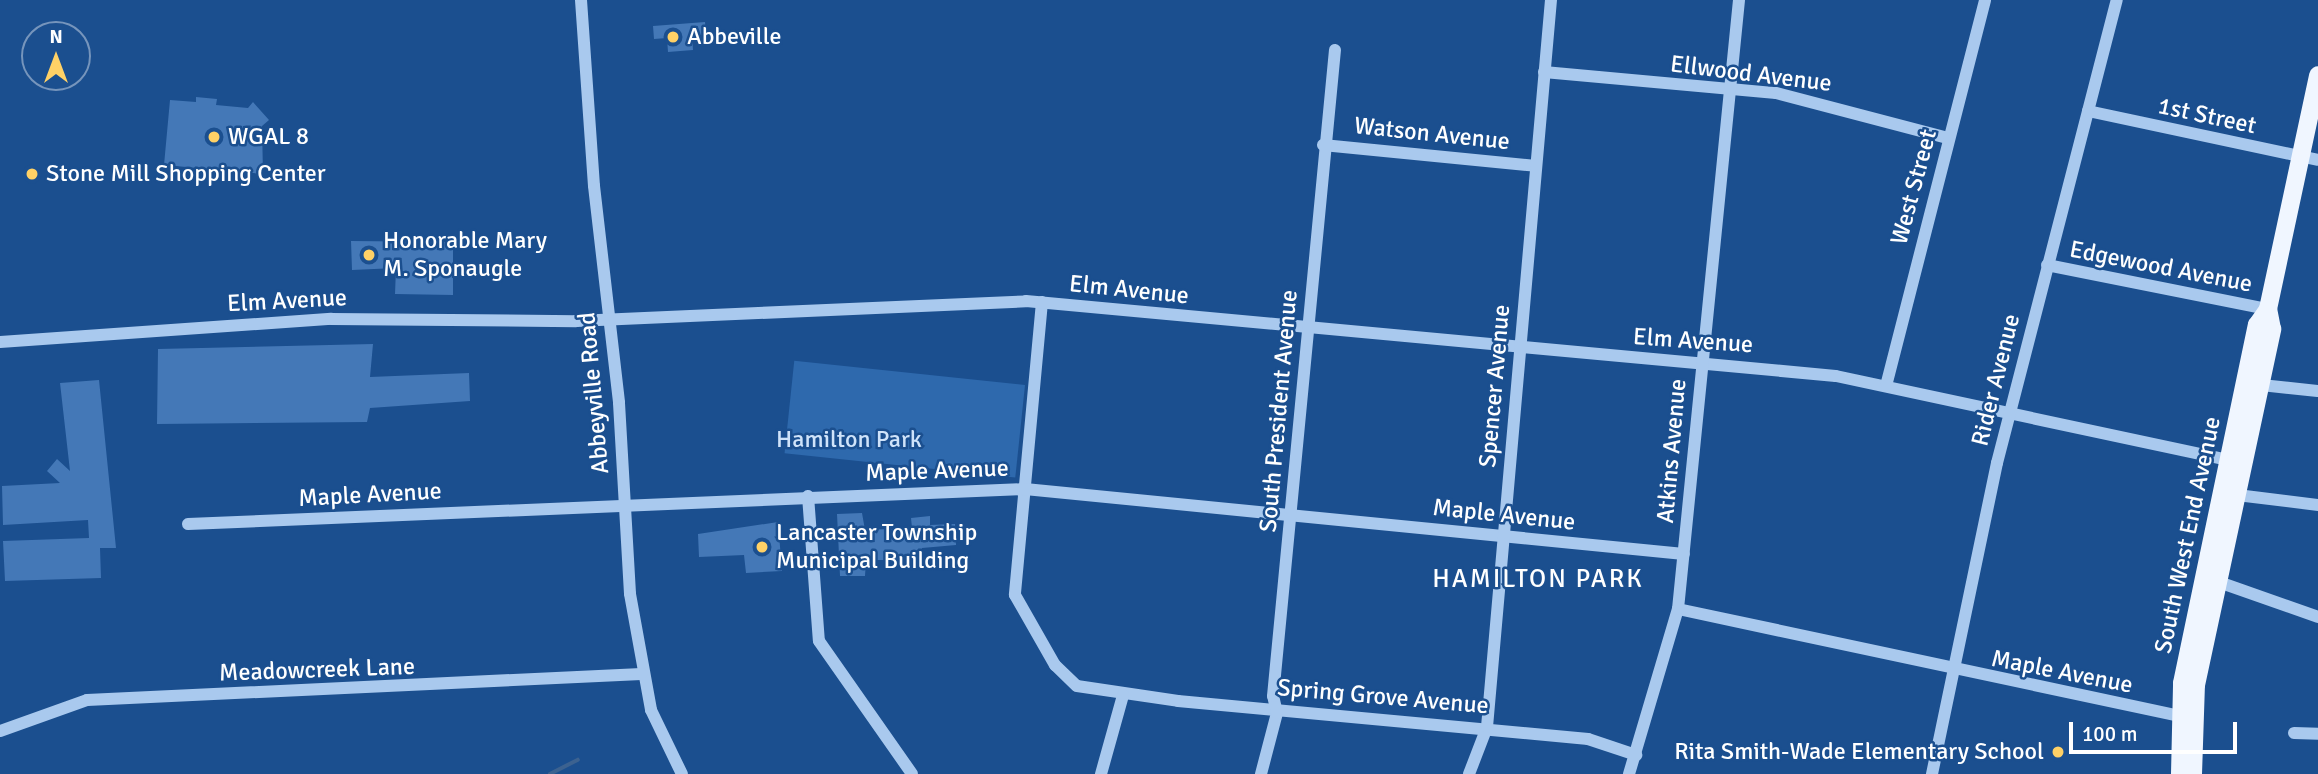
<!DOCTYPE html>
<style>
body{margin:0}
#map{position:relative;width:2318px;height:774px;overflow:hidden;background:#1b4f8f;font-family:Signika,sans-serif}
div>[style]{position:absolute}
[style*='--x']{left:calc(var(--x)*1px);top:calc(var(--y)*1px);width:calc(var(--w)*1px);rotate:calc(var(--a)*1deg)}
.green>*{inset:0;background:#2e69ad;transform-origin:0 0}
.stream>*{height:3.5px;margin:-1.75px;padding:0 1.75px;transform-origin:1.75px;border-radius:1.75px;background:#3c6290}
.building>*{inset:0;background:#4478b7}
.minor>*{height:12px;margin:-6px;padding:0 6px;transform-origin:6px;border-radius:6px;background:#a9c9ee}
.major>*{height:18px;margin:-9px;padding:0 9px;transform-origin:9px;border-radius:9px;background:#f0f6ff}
.dots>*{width:19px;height:19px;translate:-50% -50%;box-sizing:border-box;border:4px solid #1b4f8f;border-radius:50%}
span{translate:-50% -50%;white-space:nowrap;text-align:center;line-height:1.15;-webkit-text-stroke:5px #1b4f8f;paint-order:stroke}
.poi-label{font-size:24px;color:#fff}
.left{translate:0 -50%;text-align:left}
.right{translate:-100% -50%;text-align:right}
.street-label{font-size:24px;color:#fff}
.park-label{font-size:24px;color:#cfe3fa}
.neighbourhood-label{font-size:26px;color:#fff;letter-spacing:2px}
.north{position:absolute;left:21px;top:21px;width:70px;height:70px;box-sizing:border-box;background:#1b4f8f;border:2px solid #7695bc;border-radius:50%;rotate:0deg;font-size:19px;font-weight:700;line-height:28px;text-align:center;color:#fff}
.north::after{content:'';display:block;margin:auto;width:24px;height:32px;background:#ffd166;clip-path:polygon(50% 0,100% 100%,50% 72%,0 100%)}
.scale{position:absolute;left:2069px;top:722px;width:168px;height:32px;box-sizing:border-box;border:4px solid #fff;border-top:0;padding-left:9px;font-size:21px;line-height:24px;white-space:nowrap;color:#fff;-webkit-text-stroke:5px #1b4f8f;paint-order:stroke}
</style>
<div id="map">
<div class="green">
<i style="left:1025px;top:385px;width:93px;height:232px;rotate:96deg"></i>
</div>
<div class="stream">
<i style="--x:550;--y:774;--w:31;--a:-27"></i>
</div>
<div class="building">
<i style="clip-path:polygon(705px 22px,706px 35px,692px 36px,693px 50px,668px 52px,667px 38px,654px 39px,653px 26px)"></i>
<i style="clip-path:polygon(196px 97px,217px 99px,216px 105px,248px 108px,253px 102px,269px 120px,262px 126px,263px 174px,164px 165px,170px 100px,196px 102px)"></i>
<i style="clip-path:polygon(351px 241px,453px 242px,453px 295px,395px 294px,396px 268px,352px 270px)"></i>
<i style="clip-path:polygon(373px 344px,370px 377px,469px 373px,470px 401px,370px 408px,367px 422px,157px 424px,158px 349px)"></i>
<i style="clip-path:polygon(99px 380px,116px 548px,100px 548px,101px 578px,5px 581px,3px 541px,89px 538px,88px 520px,3px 525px,2px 486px,60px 483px,47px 471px,57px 459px,70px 471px,60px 383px)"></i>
<i style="clip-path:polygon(862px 513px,865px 530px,912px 528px,911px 518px,930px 516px,930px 525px,955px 524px,956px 545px,922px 548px,921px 560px,866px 560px,865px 576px,840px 576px,837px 514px)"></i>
<i style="clip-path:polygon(778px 522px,782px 571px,746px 573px,744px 555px,699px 557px,698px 534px)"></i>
</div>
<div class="minor">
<i style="--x:581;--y:0;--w:186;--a:86"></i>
<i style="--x:594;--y:186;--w:218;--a:83.4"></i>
<i style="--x:619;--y:403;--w:191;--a:86.7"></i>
<i style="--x:630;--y:594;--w:118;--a:79.7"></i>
<i style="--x:651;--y:710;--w:71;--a:64.2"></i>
<i style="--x:1544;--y:72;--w:233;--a:5.2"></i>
<i style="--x:1776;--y:93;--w:178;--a:14.7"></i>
<i style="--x:2088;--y:111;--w:235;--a:12"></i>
<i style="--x:1323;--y:145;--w:214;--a:5.6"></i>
<i style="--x:2047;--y:265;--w:225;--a:11.3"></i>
<i style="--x:1042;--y:302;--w:294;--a:95.3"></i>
<i style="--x:1015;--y:595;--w:81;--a:60.3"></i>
<i style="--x:1055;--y:665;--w:30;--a:44"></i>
<i style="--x:1077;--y:686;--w:102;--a:8.4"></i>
<i style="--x:1178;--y:701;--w:412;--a:5.3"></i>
<i style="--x:1588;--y:739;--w:51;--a:18.4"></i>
<i style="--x:0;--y:342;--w:332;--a:-4"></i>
<i style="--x:331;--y:319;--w:245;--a:0.5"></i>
<i style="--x:576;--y:321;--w:450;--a:-2.5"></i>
<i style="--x:1026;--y:301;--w:813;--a:5.29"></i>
<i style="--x:1836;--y:376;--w:409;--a:12.1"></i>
<i style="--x:2252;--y:384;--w:66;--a:6.1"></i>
<i style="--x:1886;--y:386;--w:398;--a:-75.6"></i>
<i style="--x:2237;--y:495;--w:82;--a:7"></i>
<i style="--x:808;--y:496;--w:145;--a:85.7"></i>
<i style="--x:819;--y:641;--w:162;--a:55"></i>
<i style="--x:188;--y:524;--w:838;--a:-2.39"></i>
<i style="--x:1025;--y:489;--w:662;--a:5.63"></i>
<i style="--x:2213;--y:580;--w:111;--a:19.4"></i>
<i style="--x:1678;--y:609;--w:522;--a:12.04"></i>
<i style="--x:0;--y:731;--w:92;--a:-19.6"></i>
<i style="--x:87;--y:700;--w:555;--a:-2.69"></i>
<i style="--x:2294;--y:733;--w:24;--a:2"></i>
<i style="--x:1101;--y:774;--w:82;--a:-74.4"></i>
<i style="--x:1261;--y:774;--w:63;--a:-75.3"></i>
<i style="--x:1277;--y:713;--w:17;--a:-103"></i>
<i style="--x:1273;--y:696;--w:649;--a:-84.52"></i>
<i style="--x:1469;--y:774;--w:50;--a:-69"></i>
<i style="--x:1487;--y:727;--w:730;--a:-84.97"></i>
<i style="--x:1629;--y:774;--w:172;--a:-73.5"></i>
<i style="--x:1678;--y:609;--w:612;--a:-84.28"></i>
<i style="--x:1932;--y:774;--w:318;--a:-78.2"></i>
<i style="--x:1997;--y:463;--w:478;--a:-75.5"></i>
</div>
<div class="major">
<i style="--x:2180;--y:774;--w:91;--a:-88.7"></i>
<i style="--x:2182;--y:683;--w:366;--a:-78.2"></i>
<i style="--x:2257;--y:325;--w:19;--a:-55"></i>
<i style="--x:2268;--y:309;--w:239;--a:-77.9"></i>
<i style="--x:2193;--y:774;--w:89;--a:-88.1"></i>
<i style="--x:2196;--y:685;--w:364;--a:-77.9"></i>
<i style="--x:2272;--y:329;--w:20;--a:-101"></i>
</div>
<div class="dots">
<i style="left:673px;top:37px;background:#ffd166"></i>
<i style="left:214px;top:137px;background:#ffd166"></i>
<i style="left:32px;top:174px;background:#ffd166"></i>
<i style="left:369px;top:255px;background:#ffd166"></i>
<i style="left:762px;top:547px;background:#ffd166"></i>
<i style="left:2058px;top:752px;background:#ffd166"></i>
</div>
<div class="poi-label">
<span class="left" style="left:687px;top:37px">Abbeville</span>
<span class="left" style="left:228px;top:137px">WGAL 8</span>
<span class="left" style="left:46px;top:174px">Stone Mill Shopping Center</span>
<span class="left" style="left:383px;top:255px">Honorable Mary<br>M. Sponaugle</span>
<span class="left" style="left:776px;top:547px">Lancaster Township<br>Municipal Building</span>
<span class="right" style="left:2044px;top:752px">Rita Smith-Wade Elementary School</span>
</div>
<div class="street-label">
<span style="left:1751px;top:74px;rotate:7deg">Ellwood Avenue</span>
<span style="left:2207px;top:116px;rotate:12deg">1st Street</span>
<span style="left:1432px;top:134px;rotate:6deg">Watson Avenue</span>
<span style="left:1914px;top:187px;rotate:-75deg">West Street</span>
<span style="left:2161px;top:267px;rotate:11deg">Edgewood Avenue</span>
<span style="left:1129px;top:290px;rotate:6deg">Elm Avenue</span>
<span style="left:287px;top:301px;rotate:-3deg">Elm Avenue</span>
<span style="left:1693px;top:341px;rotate:4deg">Elm Avenue</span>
<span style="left:1996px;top:380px;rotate:-76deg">Rider Avenue</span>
<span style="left:1495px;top:386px;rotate:-85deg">Spencer Avenue</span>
<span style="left:594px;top:393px;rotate:-95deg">Abbeyville Road</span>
<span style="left:1279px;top:411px;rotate:-85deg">South President Avenue</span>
<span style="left:1672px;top:451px;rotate:-85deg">Atkins Avenue</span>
<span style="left:937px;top:471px;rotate:-2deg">Maple Avenue</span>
<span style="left:370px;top:495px;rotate:-3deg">Maple Avenue</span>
<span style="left:1504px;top:515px;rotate:6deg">Maple Avenue</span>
<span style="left:2188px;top:535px;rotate:-78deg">South West End Avenue</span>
<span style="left:317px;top:670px;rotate:-2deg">Meadowcreek Lane</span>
<span style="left:2062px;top:672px;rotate:11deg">Maple Avenue</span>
<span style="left:1383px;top:697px;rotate:5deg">Spring Grove Avenue</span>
</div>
<div class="park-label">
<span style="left:849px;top:440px">Hamilton Park</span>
</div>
<div class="neighbourhood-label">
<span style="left:1538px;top:580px">HAMILTON PARK</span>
</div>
<div class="north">N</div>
<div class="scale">100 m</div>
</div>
